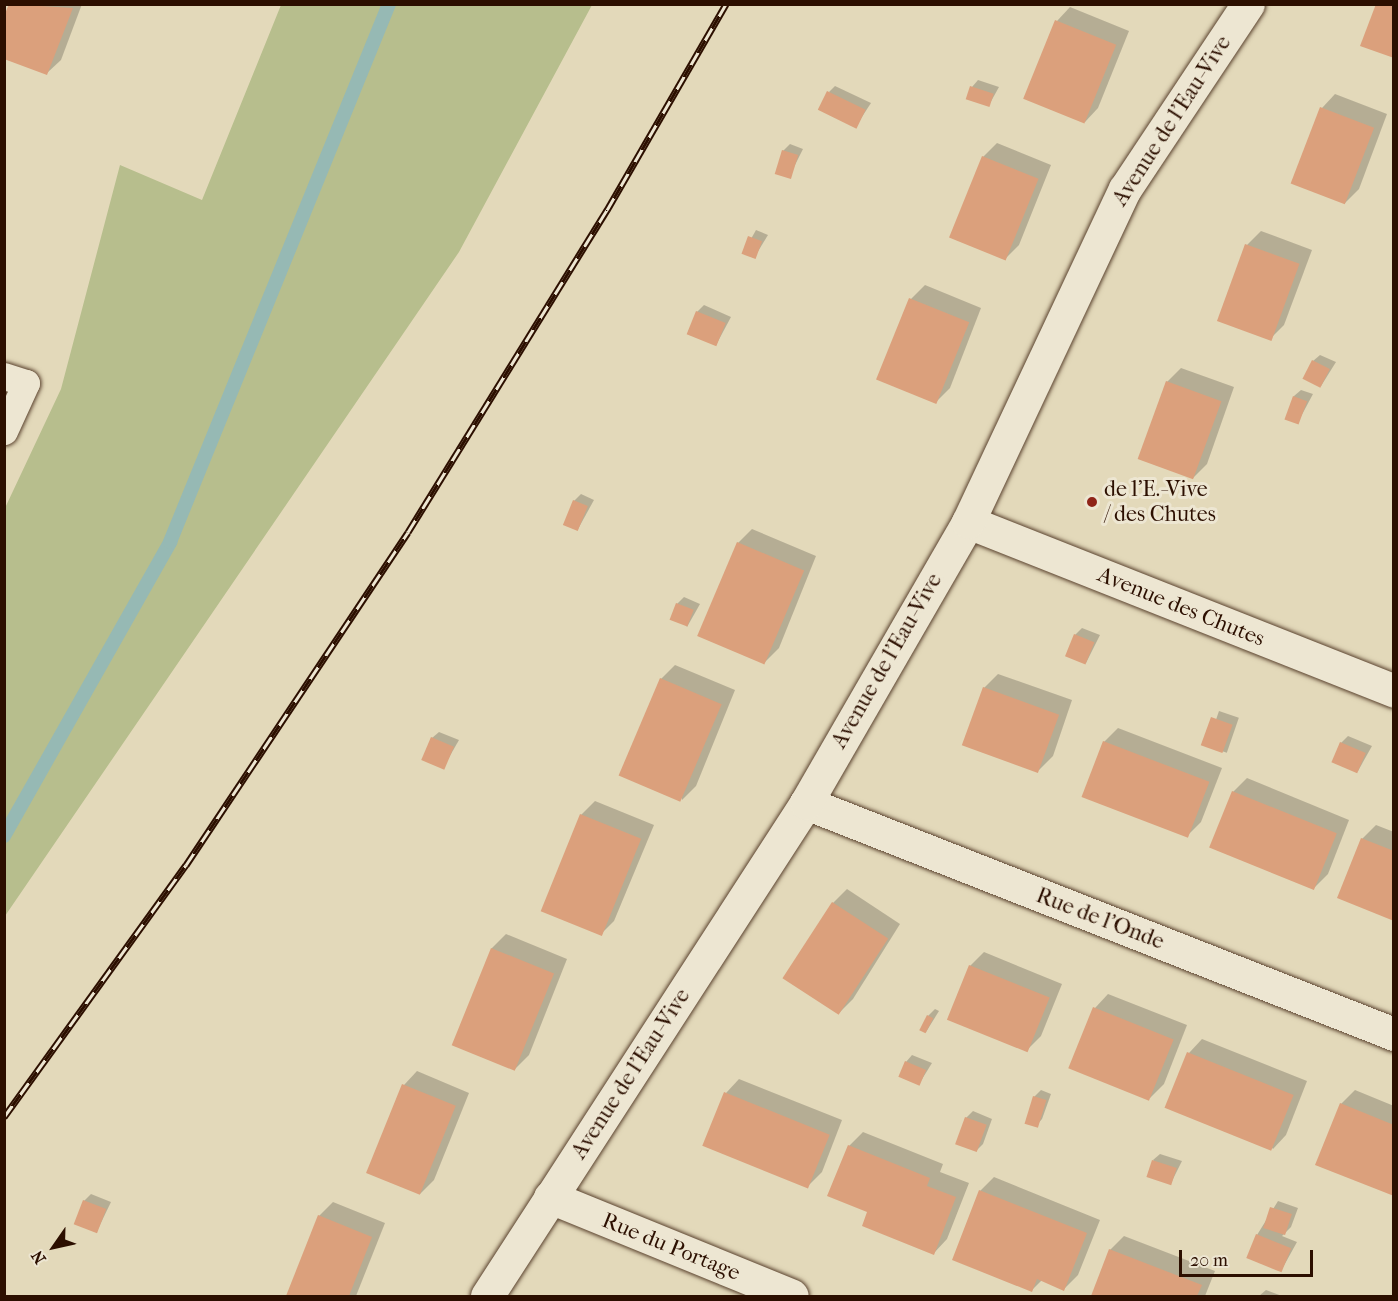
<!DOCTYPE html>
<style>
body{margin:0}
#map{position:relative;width:1398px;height:1301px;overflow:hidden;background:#e3d9ba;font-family:"IM FELL French Canon",serif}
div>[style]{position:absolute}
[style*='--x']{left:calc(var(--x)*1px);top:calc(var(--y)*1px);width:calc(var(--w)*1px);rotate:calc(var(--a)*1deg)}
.green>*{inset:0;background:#b7be8d}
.shadow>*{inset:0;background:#0003;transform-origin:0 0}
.stream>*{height:14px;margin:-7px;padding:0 7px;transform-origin:7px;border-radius:7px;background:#96b9b4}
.building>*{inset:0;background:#dba07c;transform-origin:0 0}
.roads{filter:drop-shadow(0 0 2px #5a422e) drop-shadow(0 0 2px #5a422e)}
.service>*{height:27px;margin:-13.5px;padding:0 13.5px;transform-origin:13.5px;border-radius:13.5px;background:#ede6d2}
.minor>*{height:33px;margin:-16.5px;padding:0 16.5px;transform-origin:16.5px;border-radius:16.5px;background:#ede6d2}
.rail>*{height:7px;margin-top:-3.5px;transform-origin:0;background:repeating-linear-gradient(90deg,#ede6d2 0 14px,#2c0f00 0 28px);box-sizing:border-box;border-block:2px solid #2c0f00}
.dots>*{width:16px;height:16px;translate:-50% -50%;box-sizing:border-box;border:3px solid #ede6d2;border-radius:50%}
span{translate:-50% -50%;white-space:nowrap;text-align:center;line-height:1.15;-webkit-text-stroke:6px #ede6d2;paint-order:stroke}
.street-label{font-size:22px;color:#2c0f00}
.poi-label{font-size:22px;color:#2c0f00}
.left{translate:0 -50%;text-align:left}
.frame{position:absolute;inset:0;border:6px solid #2c0f00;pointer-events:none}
.north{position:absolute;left:24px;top:1217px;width:60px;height:60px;-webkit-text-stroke:4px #ede6d2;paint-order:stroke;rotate:236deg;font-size:16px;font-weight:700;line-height:24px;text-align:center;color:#2c0f00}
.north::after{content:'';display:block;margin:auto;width:21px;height:27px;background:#2c0f00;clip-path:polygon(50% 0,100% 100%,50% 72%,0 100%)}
.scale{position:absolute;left:1179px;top:1250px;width:134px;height:27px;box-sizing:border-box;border:3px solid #2c0f00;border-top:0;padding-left:8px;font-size:18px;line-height:21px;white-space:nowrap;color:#2c0f00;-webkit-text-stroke:4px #ede6d2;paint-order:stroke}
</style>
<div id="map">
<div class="green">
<i style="clip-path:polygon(281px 5px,592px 5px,459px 252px,5px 916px,5px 508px,61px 389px,120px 165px,202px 200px)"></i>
</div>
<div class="shadow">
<i style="clip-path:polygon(10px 4px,82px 4px,61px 60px,47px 73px)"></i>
<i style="clip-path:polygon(1070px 7px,1129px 31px,1098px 108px,1085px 122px,1057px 21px)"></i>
<i style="clip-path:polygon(978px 80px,999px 87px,989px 105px,972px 87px)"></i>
<i style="clip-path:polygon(835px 86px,871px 103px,856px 126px,829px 92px)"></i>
<i style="clip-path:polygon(1335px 94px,1387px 114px,1359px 189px,1345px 203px,1322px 108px)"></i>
<i style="clip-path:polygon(997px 143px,1051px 165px,1019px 245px,1005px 259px,983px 157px)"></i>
<i style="clip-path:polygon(790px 144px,803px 149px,789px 177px,783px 151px)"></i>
<i style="clip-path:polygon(756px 230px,768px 235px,754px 258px,743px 253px)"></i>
<i style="clip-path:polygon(1261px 231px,1312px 250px,1284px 325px,1270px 339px,1247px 245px)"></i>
<i style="clip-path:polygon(925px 285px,981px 308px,950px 388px,936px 402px,911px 299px)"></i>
<i style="clip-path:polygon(704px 305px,731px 317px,716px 345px,697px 312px)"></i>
<i style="clip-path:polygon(1320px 355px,1336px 362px,1321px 386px,1313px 361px)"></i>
<i style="clip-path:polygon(1181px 368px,1234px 387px,1207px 464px,1193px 478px,1167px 382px)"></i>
<i style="clip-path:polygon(1301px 390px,1313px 394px,1298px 422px,1294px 396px)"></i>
<i style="clip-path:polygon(581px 494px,594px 500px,578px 529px,574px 501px)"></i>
<i style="clip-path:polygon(752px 529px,816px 556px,779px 648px,765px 662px,738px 543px)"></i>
<i style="clip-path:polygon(684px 597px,700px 604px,687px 627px,677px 604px)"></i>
<i style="clip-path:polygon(1082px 628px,1100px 635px,1086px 663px,1075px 635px)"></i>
<i style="clip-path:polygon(675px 665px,735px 690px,696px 786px,682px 800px,661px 679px)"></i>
<i style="clip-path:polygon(998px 674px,1072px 700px,1053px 756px,1039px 770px,984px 688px)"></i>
<i style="left:1219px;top:711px;width:21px;height:37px;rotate:19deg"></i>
<i style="clip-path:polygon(1118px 728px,1222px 768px,1201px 822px,1187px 836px,1104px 742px)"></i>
<i style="clip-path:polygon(439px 732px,459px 740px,443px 768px,432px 738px)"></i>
<i style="clip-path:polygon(1348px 736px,1372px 746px,1358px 771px,1341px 743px)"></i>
<i style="clip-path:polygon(1247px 778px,1349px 820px,1328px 874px,1314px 888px,1233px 792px)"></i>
<i style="clip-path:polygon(595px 801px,654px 825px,614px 921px,600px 935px,581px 815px)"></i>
<i style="clip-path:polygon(1376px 825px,1394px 832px,1394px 919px,1362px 839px)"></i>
<i style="clip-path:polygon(847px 889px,900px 924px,853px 999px,839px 1013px,833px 903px)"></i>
<i style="clip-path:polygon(506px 934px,567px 959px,529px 1055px,515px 1069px,454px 1044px,492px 948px)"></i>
<i style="clip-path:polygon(984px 952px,1062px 984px,1041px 1036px,1027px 1050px,970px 966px)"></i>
<i style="clip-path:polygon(1108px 994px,1187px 1025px,1164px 1084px,1150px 1098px,1095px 1008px)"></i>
<i style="clip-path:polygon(935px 1009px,939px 1011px,926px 1032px,928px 1016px)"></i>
<i style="clip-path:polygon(1202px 1039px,1307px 1081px,1286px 1135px,1273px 1149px,1189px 1053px)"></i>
<i style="clip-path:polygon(912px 1055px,932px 1063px,919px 1084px,906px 1062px)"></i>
<i style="clip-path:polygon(417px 1071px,469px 1093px,434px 1180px,420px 1194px,404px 1085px)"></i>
<i style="clip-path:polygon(739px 1079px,842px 1120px,822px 1172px,808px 1186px,726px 1093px)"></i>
<i style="clip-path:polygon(1041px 1090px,1051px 1094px,1042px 1119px,1036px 1126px,1034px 1097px)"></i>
<i style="clip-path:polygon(1355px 1090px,1394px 1106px,1394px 1194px,1341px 1104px)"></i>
<i style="clip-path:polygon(973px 1111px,992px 1119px,983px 1144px,977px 1150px,966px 1118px)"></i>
<i style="clip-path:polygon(863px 1132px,943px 1164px,940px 1172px,969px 1183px,947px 1239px,934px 1253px,869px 1211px,849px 1146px)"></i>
<i style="clip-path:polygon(1160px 1154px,1182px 1161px,1171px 1183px,1153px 1160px)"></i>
<i style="clip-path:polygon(994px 1177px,1100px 1220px,1078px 1275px,1064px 1289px,1042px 1280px,1032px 1290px,980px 1191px)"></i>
<i style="clip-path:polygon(91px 1194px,111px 1202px,97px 1231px,84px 1201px)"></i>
<i style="clip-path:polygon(1278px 1201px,1298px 1208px,1291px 1227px,1282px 1236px,1297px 1242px,1281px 1271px,1257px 1235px)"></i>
<i style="clip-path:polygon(333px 1202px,385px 1223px,356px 1296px,288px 1296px,319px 1216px)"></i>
<i style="clip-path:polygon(1124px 1236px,1215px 1271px,1205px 1296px,1093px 1296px,1110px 1250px)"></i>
<i style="clip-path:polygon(1266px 1290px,1282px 1296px,1259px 1296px)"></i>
</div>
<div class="stream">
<i style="--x:4;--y:836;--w:338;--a:-60.5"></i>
<i style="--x:170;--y:542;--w:581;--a:-67.85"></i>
</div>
<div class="building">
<i style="clip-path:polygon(9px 4px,73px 8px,47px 75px,4px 59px,4px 16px)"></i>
<i style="clip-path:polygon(1376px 4px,1394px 4px,1394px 58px,1360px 46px)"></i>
<i style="left:1055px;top:20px;width:66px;height:85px;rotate:22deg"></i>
<i style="left:970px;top:86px;width:25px;height:14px;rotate:18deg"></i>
<i style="left:827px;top:91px;width:43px;height:21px;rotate:26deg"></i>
<i style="left:1320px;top:107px;width:58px;height:82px;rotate:21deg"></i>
<i style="left:782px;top:150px;width:17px;height:25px;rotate:17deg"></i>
<i style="left:982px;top:156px;width:61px;height:88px;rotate:22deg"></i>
<i style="left:748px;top:236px;width:15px;height:19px;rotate:20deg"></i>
<i style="left:1245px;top:244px;width:58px;height:82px;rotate:20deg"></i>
<i style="left:909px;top:298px;width:65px;height:88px;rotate:22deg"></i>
<i style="left:696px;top:311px;width:32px;height:25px;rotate:22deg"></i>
<i style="left:1312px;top:360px;width:20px;height:21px;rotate:27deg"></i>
<i style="left:1166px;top:381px;width:59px;height:83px;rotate:20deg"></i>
<i style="left:1293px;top:396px;width:15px;height:25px;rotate:20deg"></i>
<i style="left:573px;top:500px;width:16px;height:27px;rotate:22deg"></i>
<i style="left:737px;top:542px;width:73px;height:102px;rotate:23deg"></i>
<i style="left:676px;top:603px;width:19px;height:18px;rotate:21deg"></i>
<i style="left:1074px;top:634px;width:22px;height:24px;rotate:22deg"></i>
<i style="left:660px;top:678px;width:67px;height:106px;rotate:23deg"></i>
<i style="left:983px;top:687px;width:81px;height:62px;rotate:20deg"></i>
<i style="left:1211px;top:717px;width:23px;height:30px;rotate:20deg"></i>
<i style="left:431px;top:737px;width:25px;height:25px;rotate:23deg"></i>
<i style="left:1103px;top:741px;width:114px;height:60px;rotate:21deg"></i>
<i style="left:1340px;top:742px;width:28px;height:22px;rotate:23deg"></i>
<i style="left:1232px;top:791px;width:113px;height:61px;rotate:22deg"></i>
<i style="left:580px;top:814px;width:66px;height:105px;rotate:22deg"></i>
<i style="clip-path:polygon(1361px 838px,1394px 851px,1394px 921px,1337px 898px)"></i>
<i style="left:832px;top:902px;width:67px;height:91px;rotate:33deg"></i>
<i style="left:491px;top:948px;width:68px;height:105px;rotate:22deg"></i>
<i style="left:969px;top:965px;width:87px;height:59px;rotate:22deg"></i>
<i style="left:1093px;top:1007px;width:87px;height:66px;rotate:22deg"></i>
<i style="left:927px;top:1015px;width:7px;height:17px;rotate:27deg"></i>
<i style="left:1187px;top:1052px;width:115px;height:60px;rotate:22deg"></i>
<i style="left:905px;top:1061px;width:23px;height:17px;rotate:23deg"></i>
<i style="left:402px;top:1084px;width:58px;height:96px;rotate:22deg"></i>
<i style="left:724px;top:1092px;width:114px;height:58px;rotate:22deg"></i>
<i style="left:1033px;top:1096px;width:14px;height:29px;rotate:17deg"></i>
<i style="clip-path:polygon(1340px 1103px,1394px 1125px,1394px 1196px,1315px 1165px)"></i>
<i style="left:965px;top:1117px;width:23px;height:29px;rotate:20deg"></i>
<i style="clip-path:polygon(848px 1145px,930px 1178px,927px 1186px,956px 1197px,934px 1255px,862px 1226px,867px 1212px,827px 1196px)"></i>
<i style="left:1152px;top:1160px;width:26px;height:18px;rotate:18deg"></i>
<i style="clip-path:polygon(979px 1190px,1087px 1233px,1064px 1291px,1037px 1279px,1032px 1292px,952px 1260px)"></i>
<i style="left:83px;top:1200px;width:25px;height:26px;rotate:21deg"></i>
<i style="left:1270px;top:1207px;width:23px;height:22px;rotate:18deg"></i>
<i style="clip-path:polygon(318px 1215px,372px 1237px,349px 1296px,286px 1296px)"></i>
<i style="left:1256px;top:1234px;width:38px;height:26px;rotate:22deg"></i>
<i style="clip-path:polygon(1109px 1249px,1202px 1285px,1197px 1296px,1091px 1296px)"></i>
</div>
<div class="roads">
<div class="service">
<i style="--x:4;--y:376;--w:23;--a:18"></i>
<i style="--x:26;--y:383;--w:53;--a:114.6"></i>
</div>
<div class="minor">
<i style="--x:968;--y:522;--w:458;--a:21.6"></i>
<i style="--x:806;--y:803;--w:632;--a:21.45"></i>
<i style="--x:550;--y:1197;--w:261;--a:22.2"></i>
<i style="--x:487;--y:1296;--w:587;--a:-57.09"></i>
<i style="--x:806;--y:803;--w:324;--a:-60"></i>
<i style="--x:968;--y:522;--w:368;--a:-64.8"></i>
<i style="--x:1125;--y:189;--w:222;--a:-56.4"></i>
</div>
</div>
<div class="rail">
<i style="--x:4;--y:1117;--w:311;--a:-54.2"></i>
<i style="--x:186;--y:865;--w:400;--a:-56.3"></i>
<i style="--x:408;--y:532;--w:379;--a:-58.3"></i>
<i style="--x:607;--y:210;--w:238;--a:-60"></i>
</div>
<div class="dots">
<i style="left:1092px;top:502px;background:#8f2418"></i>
</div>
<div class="street-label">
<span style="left:1172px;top:121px;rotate:-57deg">Avenue de l'Eau-Vive</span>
<span style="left:1181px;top:607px;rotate:22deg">Avenue des Chutes</span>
<span style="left:887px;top:661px;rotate:-60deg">Avenue de l'Eau-Vive</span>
<span style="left:1100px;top:919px;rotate:21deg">Rue de l'Onde</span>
<span style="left:631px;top:1074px;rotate:-57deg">Avenue de l'Eau-Vive</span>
<span style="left:671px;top:1247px;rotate:22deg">Rue du Portage</span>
</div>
<div class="poi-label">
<span class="left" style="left:1104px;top:502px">de l'E.-Vive<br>/ des Chutes</span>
</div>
<div class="frame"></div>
<div class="north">N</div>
<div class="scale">20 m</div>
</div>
